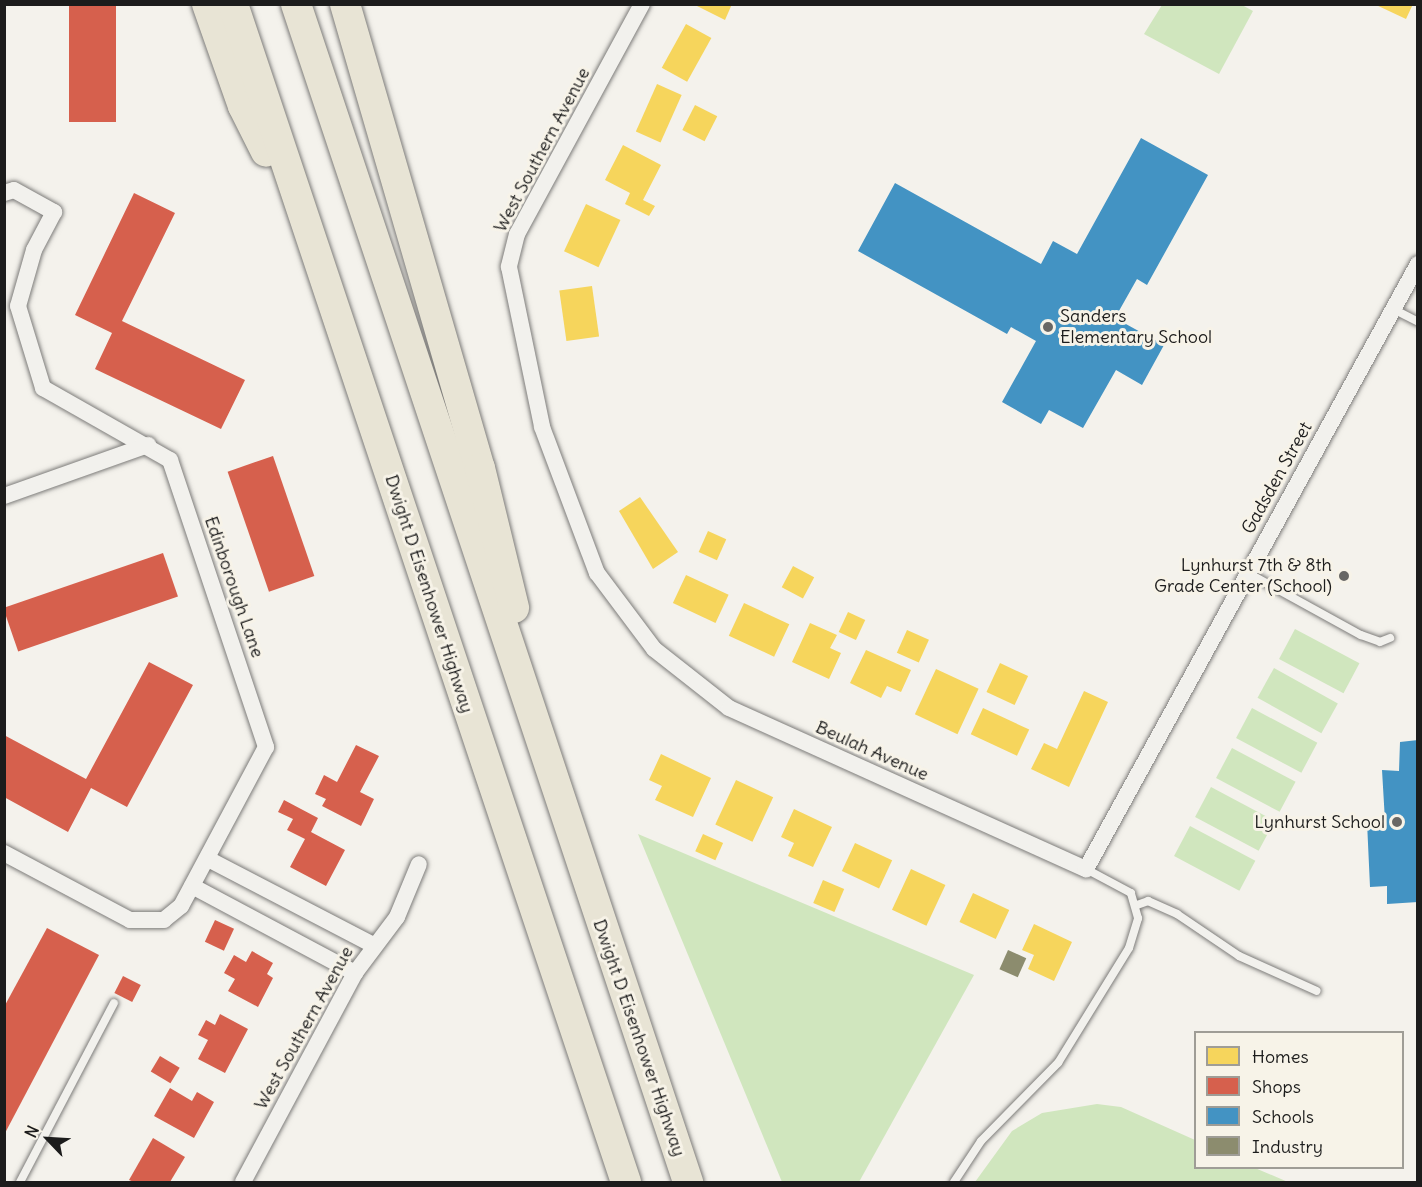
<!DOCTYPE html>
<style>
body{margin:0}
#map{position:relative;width:1422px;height:1187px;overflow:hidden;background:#f4f2ec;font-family:Delius,sans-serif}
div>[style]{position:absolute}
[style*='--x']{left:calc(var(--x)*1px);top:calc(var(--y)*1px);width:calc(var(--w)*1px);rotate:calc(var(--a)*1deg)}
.green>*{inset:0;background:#d0e6be;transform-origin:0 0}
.homes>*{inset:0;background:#f6d55c;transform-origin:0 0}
.shops>*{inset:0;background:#d6604d;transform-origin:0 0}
.schools>*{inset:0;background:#4393c3}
.industry>*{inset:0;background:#8c8c6e;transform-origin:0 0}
.roads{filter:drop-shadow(0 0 2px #7d7c7a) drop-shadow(0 0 2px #7d7c7a)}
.lane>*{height:8px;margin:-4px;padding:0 4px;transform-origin:4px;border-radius:4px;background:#f2f1ed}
.street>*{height:16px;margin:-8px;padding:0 8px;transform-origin:8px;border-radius:8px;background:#f2f1ed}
.highway>*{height:30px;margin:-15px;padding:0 15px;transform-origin:15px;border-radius:15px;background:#e8e4d5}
.dots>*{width:16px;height:16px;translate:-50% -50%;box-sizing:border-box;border:3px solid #f7f3e8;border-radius:50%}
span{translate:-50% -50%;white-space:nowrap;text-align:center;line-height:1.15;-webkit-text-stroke:6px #f7f3e8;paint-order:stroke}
.street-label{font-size:18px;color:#1c1c1c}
.poi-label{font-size:18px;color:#1c1c1c}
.left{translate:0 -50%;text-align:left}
.right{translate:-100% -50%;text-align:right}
.frame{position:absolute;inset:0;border:6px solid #1c1c1c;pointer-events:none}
.legend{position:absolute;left:1194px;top:1031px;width:210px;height:138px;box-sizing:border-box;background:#f7f3e8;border:2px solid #9f9d96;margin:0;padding:8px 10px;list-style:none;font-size:18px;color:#1c1c1c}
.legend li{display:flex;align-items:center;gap:12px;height:30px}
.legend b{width:30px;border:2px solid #9f9d96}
.north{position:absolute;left:18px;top:1109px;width:60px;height:60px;-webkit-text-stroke:4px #f7f3e8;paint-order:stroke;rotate:295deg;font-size:16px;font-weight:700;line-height:24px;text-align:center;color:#1c1c1c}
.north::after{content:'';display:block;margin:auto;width:21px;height:27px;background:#1c1c1c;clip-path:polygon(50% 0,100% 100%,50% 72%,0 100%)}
</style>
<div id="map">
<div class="green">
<i style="clip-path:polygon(1162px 5px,1242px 5px,1253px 11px,1219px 74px,1144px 34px)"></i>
<i style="left:1295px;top:629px;width:73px;height:34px;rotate:28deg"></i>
<i style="left:1274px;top:668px;width:73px;height:34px;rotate:29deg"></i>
<i style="left:1252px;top:708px;width:74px;height:34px;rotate:28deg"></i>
<i style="left:1232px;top:748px;width:72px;height:34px;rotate:28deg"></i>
<i style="left:1211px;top:787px;width:72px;height:34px;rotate:28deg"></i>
<i style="left:1190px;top:826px;width:74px;height:34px;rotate:28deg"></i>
<i style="clip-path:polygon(638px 834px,974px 975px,859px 1182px,782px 1182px)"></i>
<i style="clip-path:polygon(1097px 1104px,1121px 1107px,1195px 1140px,1196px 1168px,1255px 1168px,1288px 1182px,975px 1182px,1012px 1131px,1042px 1113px)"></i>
</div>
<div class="homes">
<i style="clip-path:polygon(693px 4px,732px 4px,725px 20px)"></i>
<i style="clip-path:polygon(1374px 4px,1413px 4px,1406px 19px)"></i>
<i style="left:686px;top:24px;width:29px;height:50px;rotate:29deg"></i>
<i style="left:657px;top:84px;width:27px;height:52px;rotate:24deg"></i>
<i style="left:695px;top:105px;width:25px;height:28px;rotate:27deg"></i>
<i style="clip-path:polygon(623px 145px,661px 165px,643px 200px,655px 206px,649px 216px,625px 204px,630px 193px,605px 180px)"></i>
<i style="left:586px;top:204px;width:38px;height:52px;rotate:25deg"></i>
<i style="left:592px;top:286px;width:51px;height:33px;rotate:82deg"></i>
<i style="clip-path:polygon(640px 497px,678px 552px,653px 569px,619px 511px)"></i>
<i style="left:708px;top:531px;width:20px;height:23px;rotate:24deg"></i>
<i style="left:793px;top:566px;width:24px;height:24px;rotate:28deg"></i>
<i style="left:686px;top:575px;width:47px;height:31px;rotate:25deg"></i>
<i style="left:744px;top:603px;width:50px;height:36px;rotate:25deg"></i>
<i style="left:848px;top:612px;width:19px;height:22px;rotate:25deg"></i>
<i style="clip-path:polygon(810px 623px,837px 635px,830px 648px,841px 653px,829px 679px,792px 662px)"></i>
<i style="left:907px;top:630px;width:24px;height:25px;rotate:24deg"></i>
<i style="clip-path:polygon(866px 650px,911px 670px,901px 692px,887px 686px,881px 698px,850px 683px)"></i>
<i style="left:1000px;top:663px;width:31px;height:32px;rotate:25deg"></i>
<i style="left:936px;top:669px;width:47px;height:50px;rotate:25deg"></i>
<i style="clip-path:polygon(1084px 691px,1108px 702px,1069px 787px,1031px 769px,1044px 743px,1057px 749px)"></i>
<i style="left:983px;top:708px;width:51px;height:29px;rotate:25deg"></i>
<i style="clip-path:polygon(661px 754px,711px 778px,693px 817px,655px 800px,662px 786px,649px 780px)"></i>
<i style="left:736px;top:780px;width:41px;height:49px;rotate:25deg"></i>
<i style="clip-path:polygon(794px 809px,832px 827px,813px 867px,788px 856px,794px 843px,781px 837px)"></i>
<i style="left:703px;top:834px;width:22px;height:19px;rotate:24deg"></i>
<i style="left:855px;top:843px;width:41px;height:31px;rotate:25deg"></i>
<i style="left:911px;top:869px;width:38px;height:45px;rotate:25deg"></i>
<i style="left:823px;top:880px;width:23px;height:25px;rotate:23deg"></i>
<i style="left:973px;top:893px;width:40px;height:32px;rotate:25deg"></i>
<i style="clip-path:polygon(1034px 924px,1072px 942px,1054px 981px,1028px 969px,1034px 955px,1022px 950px)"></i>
</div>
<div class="shops">
<i style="left:69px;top:4px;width:47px;height:118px"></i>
<i style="clip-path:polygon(134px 193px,175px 213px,122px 321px,245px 380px,221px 429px,95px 369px,112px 333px,75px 315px)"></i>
<i style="left:273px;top:456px;width:127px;height:48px;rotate:71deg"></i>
<i style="left:163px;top:553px;width:46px;height:169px;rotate:71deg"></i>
<i style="clip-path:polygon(149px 662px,193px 685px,127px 807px,91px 788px,68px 832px,4px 797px,4px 735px,86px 779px)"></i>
<i style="clip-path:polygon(356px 745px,379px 756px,360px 792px,374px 799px,361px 826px,322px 806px,326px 799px,315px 794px,324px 775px,337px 782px)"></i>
<i style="clip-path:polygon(284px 800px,318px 818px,311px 832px,345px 850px,326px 886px,290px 867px,305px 839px,287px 830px,293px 819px,278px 812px)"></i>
<i style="left:215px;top:920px;width:21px;height:24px;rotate:25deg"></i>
<i style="clip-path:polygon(47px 928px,99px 955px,4px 1135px,4px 1007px)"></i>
<i style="clip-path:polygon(252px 951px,273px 963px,267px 974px,273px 978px,258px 1007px,228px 991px,235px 979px,224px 973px,234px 955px,246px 962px)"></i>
<i style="left:123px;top:976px;width:20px;height:19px;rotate:27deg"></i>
<i style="clip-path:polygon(220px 1014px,248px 1029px,225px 1073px,198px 1059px,208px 1040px,198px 1035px,206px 1020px,215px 1025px)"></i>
<i style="left:160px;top:1056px;width:23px;height:18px;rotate:31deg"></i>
<i style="clip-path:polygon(170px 1088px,192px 1101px,197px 1092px,214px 1102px,194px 1138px,154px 1116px)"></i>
<i style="clip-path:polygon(153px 1138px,185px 1157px,170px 1182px,134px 1182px,129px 1180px)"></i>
</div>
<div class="schools">
<i style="clip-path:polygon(1141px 138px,1208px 175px,1147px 285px,1137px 279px,1115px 318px,1164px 345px,1142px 385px,1116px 370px,1083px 428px,1049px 410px,1041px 424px,1002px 402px,1036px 341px,1011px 327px,1007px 334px,858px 251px,895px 183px,1041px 264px,1053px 241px,1077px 254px)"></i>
<i style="clip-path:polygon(1418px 740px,1418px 902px,1387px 904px,1387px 886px,1370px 887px,1367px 822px,1385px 821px,1382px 770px,1399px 771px,1400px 742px)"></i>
</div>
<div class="industry">
<i style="left:1008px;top:950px;width:20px;height:21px;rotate:24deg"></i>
</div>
<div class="roads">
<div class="lane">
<i style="--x:1393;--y:309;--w:28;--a:27"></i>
<i style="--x:1248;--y:573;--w:129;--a:28.8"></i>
<i style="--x:1361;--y:635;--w:20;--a:20"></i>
<i style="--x:1380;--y:642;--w:11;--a:-22"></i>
<i style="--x:1137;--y:905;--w:12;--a:-20"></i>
<i style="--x:1148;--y:901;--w:32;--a:24"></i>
<i style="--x:1177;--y:914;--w:75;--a:34.1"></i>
<i style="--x:1239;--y:956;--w:85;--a:24.2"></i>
<i style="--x:20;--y:1182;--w:202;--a:-62.3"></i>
<i style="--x:954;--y:1182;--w:49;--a:-56.6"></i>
<i style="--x:981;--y:1141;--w:110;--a:-45.4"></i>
<i style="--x:1058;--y:1063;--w:135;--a:-58.3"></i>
<i style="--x:1129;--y:948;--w:31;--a:-73"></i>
<i style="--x:1138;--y:918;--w:26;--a:-106"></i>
<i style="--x:1131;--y:893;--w:51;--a:-151.9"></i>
</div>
<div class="street">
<i style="--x:642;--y:4;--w:262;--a:118.5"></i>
<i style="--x:517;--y:234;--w:34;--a:104"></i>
<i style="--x:509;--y:267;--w:163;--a:78.3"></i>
<i style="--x:542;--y:427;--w:156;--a:69.4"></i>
<i style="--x:597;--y:573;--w:95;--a:53.1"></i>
<i style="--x:654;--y:649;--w:95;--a:38.2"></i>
<i style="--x:729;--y:708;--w:392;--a:24.3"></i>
<i style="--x:1086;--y:869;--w:690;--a:-61.24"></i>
<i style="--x:4;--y:193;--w:10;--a:-17"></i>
<i style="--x:14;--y:190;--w:46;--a:28.8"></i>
<i style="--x:54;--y:212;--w:43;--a:117.8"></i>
<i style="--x:34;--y:250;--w:58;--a:105.9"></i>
<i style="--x:18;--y:306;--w:86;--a:73"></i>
<i style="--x:43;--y:388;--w:146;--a:29.6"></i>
<i style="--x:170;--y:460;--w:303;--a:71.5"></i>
<i style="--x:266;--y:747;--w:180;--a:118.1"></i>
<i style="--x:181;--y:906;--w:22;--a:141"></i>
<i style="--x:164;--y:920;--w:34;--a:180"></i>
<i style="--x:130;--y:920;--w:143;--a:-152"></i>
<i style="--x:4;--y:496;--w:153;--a:-19.5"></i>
<i style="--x:208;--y:859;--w:186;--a:27.5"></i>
<i style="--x:192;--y:886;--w:185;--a:28.1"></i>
<i style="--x:243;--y:1182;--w:237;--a:-61.8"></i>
<i style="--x:355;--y:973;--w:70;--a:-53.1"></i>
<i style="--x:397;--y:917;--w:57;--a:-67.5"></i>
</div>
<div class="highway">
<i style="--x:207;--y:4;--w:108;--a:70.6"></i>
<i style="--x:243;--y:106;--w:51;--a:63.4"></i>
<i style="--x:233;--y:4;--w:1242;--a:71.55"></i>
<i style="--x:296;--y:4;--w:1242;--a:71.59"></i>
<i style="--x:345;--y:4;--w:483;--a:73.8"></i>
<i style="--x:480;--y:468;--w:144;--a:76.3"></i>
</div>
</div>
<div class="dots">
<i style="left:1048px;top:327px;background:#686765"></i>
<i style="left:1344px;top:576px;background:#686765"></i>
<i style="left:1397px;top:822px;background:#686765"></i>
</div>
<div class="street-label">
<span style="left:542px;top:150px;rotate:-62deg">West Southern Avenue</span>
<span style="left:1277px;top:478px;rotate:-61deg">Gadsden Street</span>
<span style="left:234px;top:587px;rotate:71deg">Edinborough Lane</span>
<span style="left:429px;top:594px;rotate:72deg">Dwight D Eisenhower Highway</span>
<span style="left:872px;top:751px;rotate:24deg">Beulah Avenue</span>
<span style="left:304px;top:1028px;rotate:-61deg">West Southern Avenue</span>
<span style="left:639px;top:1038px;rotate:71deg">Dwight D Eisenhower Highway</span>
</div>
<div class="poi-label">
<span class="left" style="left:1060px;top:327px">Sanders<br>Elementary School</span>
<span class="right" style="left:1332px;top:576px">Lynhurst 7th &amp; 8th<br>Grade Center (School)</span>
<span class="right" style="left:1385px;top:822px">Lynhurst School</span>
</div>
<div class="frame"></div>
<ul class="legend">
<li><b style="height:16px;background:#f6d55c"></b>Homes</li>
<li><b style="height:16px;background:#d6604d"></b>Shops</li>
<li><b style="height:16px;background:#4393c3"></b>Schools</li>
<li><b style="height:16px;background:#8c8c6e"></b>Industry</li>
</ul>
<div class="north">N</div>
</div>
